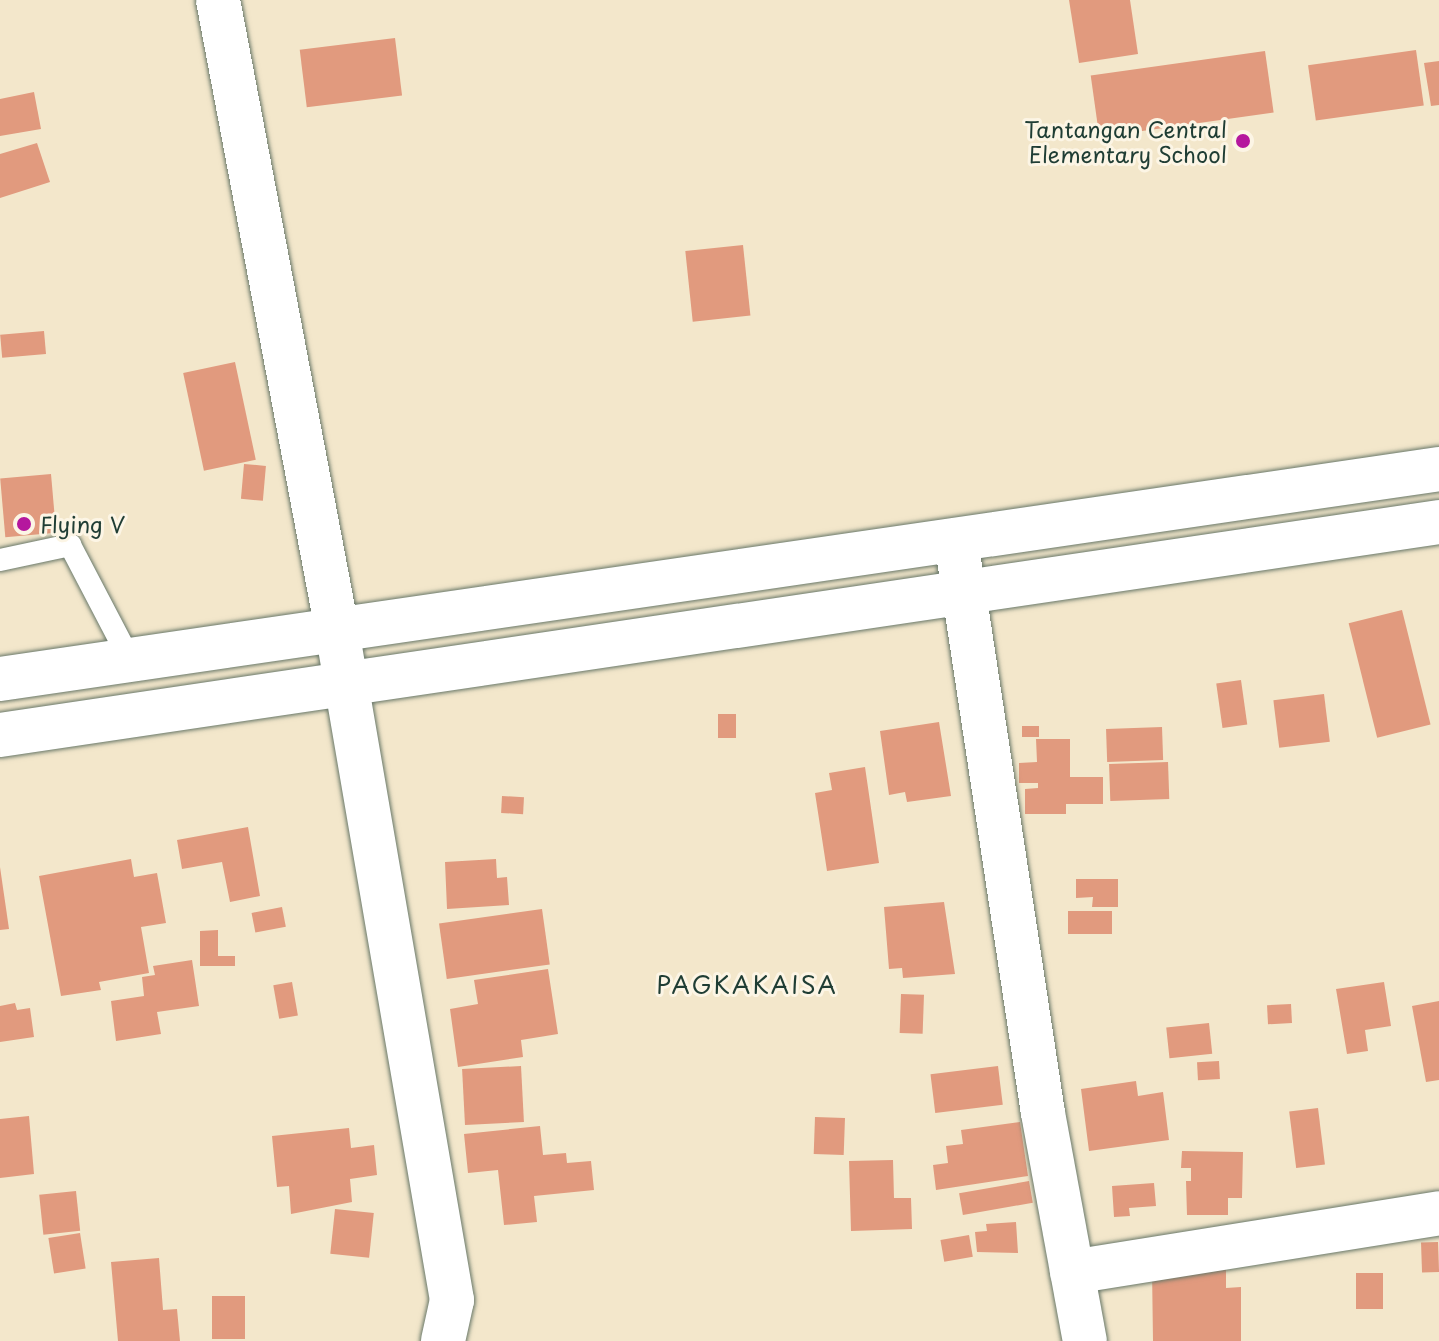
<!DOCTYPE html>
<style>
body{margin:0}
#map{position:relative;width:1439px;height:1341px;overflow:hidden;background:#f3e7cb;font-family:"Playpen Sans",sans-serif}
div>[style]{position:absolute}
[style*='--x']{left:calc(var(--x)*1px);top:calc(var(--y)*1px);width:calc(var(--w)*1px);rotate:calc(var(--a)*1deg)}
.building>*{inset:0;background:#e19a7e;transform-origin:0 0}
.roads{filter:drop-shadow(0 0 2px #697869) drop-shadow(0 0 2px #697869)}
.service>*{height:22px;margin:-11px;padding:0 11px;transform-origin:11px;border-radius:11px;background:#fff}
.minor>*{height:44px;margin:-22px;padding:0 22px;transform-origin:22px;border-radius:22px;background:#fff}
.trunk>*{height:44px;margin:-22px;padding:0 22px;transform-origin:22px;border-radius:22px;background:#fff}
.dots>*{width:22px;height:22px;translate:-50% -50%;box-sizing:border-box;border:4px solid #fcf5e5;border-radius:50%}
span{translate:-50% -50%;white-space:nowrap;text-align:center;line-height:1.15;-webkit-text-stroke:6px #fcf5e5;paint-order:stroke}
.poi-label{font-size:22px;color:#1f3d34}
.right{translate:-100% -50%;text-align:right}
.left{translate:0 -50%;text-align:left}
.neighbourhood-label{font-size:24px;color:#1f3d34;letter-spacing:2px}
</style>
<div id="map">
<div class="building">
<i style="clip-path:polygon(1069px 0,1130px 0,1138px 54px,1079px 63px)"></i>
<i style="left:395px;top:38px;width:58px;height:96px;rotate:83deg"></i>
<i style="left:1416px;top:50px;width:56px;height:109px;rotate:82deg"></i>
<i style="left:1265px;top:51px;width:62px;height:176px;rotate:82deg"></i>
<i style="clip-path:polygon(1439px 61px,1439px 105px,1431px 106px,1424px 63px)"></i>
<i style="clip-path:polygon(34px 92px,41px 129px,0 136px,0 99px)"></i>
<i style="clip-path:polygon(37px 143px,50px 182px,0 198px,0 154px)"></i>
<i style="left:743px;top:245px;width:71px;height:58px;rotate:84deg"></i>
<i style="left:44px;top:331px;width:23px;height:44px;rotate:85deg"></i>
<i style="left:235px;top:362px;width:100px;height:53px;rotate:78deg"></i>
<i style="left:244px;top:464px;width:22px;height:35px;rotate:5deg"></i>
<i style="left:51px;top:474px;width:59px;height:51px;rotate:85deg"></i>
<i style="left:1402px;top:610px;width:118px;height:55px;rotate:76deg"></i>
<i style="left:1241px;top:680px;width:45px;height:25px;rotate:82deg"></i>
<i style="left:1324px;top:694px;width:48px;height:51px;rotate:83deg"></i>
<i style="left:718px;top:714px;width:18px;height:24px"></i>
<i style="clip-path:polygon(939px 722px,951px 796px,907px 802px,905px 792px,889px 795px,880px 731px)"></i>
<i style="left:1022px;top:726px;width:17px;height:11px"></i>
<i style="left:1162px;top:727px;width:33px;height:56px;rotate:88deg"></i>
<i style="clip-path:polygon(1036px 739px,1070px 739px,1070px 777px,1103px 777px,1103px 804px,1066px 804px,1066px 814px,1025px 814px,1025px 789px,1038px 788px,1038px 783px,1019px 783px,1019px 763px,1037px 762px)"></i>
<i style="left:1168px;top:762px;width:37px;height:59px;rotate:88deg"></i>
<i style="clip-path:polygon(865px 767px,879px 863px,827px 871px,815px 793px,832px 790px,829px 773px)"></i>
<i style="left:502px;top:796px;width:22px;height:17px;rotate:3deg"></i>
<i style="clip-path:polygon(248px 827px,260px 896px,230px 902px,222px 862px,182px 869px,177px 840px)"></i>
<i style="clip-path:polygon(131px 859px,134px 877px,157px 873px,166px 923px,141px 927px,149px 973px,99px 982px,101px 990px,61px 996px,39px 876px)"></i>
<i style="clip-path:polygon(496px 859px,497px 878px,507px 877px,509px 905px,447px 909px,445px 862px)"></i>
<i style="clip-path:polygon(0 867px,9px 929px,0 930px)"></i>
<i style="clip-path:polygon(1076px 879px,1118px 879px,1118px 907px,1092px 907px,1093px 897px,1076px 898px)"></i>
<i style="clip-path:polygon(944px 902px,955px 974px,903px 978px,902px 968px,889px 969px,884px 907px)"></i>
<i style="left:282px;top:907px;width:20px;height:31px;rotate:79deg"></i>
<i style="left:542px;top:909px;width:56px;height:104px;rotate:82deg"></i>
<i style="left:1068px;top:911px;width:44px;height:23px"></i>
<i style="clip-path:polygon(218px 930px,218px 956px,235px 956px,235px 966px,200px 966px,200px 931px)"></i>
<i style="clip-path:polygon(192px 960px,199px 1006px,157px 1012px,161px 1034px,116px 1041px,111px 1001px,144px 996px,142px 977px,155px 975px,153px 966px)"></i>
<i style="clip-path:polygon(548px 969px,558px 1034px,521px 1040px,523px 1057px,458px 1067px,450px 1009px,478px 1004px,474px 980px)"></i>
<i style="left:292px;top:982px;width:34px;height:19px;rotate:80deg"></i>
<i style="clip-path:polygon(1384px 982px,1391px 1026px,1365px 1030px,1368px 1051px,1347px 1054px,1336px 989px)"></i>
<i style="left:901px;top:994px;width:23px;height:39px;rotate:2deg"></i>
<i style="clip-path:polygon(1439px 1001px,1439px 1080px,1426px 1082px,1412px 1006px)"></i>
<i style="clip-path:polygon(15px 1003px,17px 1010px,30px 1008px,34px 1037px,0 1042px,0 1006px)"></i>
<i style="left:1291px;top:1004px;width:19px;height:24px;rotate:87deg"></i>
<i style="left:1209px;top:1023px;width:31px;height:43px;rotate:84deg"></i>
<i style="left:1219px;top:1061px;width:18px;height:22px;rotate:87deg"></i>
<i style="left:521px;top:1066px;width:56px;height:59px;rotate:87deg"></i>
<i style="left:998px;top:1066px;width:39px;height:68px;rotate:83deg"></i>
<i style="clip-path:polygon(1136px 1081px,1138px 1096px,1163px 1092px,1169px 1140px,1089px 1151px,1081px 1089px)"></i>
<i style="left:1318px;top:1108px;width:57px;height:29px;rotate:83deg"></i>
<i style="clip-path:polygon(29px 1116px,34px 1174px,0 1178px,0 1119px)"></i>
<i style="left:815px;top:1117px;width:30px;height:37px;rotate:2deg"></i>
<i style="clip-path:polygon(1020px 1122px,1028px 1176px,936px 1190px,933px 1165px,948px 1163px,946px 1146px,963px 1144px,961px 1130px)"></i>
<i style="clip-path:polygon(540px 1126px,543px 1155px,566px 1153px,567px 1163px,591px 1161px,594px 1190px,534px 1196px,537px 1222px,504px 1225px,498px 1170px,468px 1173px,464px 1134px)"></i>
<i style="clip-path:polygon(349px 1128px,351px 1148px,374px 1145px,377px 1175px,350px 1179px,352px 1202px,291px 1214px,289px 1186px,277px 1187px,272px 1136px)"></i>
<i style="clip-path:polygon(1182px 1151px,1243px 1152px,1242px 1198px,1228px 1198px,1228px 1215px,1187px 1215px,1186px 1181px,1191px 1181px,1191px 1168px,1181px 1168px)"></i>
<i style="clip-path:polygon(893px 1160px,894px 1198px,911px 1198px,912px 1229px,851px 1231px,849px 1161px)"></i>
<i style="left:1029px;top:1181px;width:22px;height:71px;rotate:80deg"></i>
<i style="clip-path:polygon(1154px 1183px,1156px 1206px,1129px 1208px,1130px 1216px,1114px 1217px,1112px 1186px)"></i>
<i style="left:76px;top:1191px;width:40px;height:37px;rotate:84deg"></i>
<i style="left:335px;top:1209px;width:39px;height:45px;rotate:6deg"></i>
<i style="clip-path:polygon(1016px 1222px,1018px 1253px,977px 1252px,975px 1232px,987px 1231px,986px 1224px)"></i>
<i style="left:80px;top:1233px;width:36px;height:32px;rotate:81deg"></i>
<i style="left:969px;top:1235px;width:22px;height:29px;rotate:80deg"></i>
<i style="left:1438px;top:1242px;width:30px;height:17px;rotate:88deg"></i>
<i style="clip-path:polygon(159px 1258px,163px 1310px,177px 1309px,180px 1341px,118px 1341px,111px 1262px)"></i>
<i style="clip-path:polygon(1226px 1268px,1226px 1288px,1241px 1287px,1241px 1341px,1153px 1341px,1152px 1269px)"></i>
<i style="left:1356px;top:1273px;width:27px;height:36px"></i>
<i style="left:212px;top:1296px;width:33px;height:43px"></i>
</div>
<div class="roads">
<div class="service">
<i style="--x:0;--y:560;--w:72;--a:-12.1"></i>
<i style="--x:70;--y:545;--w:127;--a:62.4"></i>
</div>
<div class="minor">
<i style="--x:218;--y:0;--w:641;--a:79.3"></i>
<i style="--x:337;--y:630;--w:680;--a:80.26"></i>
<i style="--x:452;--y:1300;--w:42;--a:102.4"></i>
<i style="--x:956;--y:540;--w:580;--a:81.37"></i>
<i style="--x:1043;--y:1113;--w:232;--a:79.6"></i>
<i style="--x:1072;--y:1272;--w:372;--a:-9.1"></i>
</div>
<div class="trunk">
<i style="--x:0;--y:679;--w:1454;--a:-8.3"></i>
<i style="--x:0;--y:735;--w:1455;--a:-8.42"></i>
</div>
</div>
<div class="dots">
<i style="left:1243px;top:141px;background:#b5179e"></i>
<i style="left:24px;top:524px;background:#b5179e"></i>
</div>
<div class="poi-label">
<span class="right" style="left:1227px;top:141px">Tantangan Central<br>Elementary School</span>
<span class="left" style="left:40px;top:524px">Flying V</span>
</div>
<div class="neighbourhood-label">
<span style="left:747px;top:985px">PAGKAKAISA</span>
</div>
</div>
